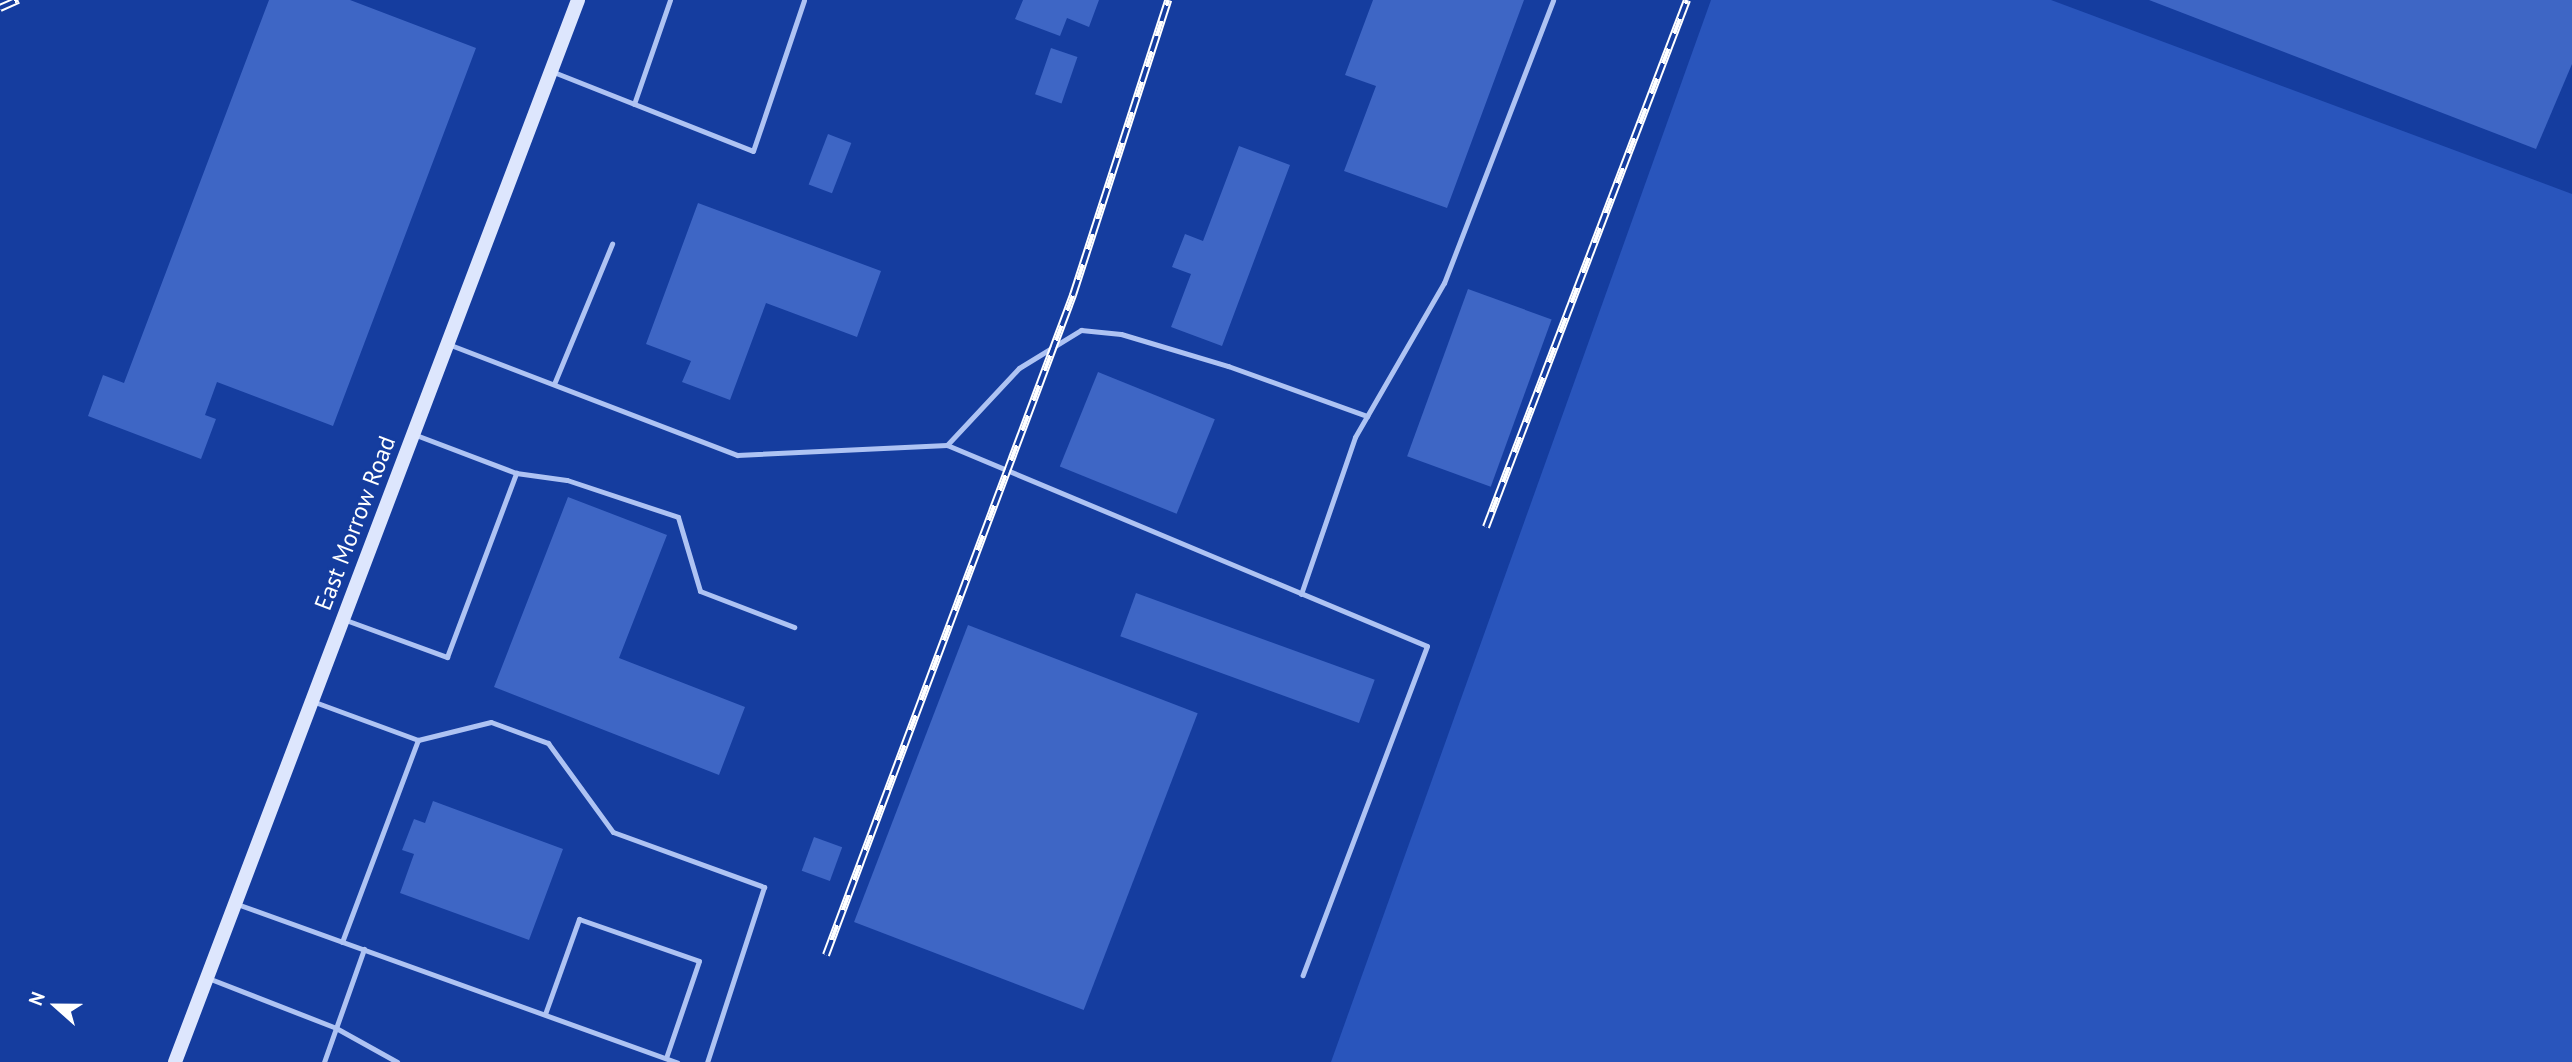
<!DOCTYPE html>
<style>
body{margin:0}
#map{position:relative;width:2572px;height:1062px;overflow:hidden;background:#153d9f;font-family:"PT Sans",sans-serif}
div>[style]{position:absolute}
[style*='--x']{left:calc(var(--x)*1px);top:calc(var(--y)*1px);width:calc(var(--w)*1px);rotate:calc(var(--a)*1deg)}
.green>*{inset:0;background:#2955bc}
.building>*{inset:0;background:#3e66c5;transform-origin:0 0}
.lane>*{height:5px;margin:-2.5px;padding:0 2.5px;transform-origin:2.5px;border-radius:2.5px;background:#aec3f3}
.secondary>*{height:14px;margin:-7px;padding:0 7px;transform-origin:7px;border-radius:7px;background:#dde6fd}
.rail>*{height:8px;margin-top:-4px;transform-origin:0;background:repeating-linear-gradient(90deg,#153d9f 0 16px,#fff 0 32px);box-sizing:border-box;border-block:2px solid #fff}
span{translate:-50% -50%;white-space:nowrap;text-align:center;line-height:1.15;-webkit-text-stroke:5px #153d9f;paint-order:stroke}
.street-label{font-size:24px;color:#fff}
.north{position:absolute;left:21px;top:971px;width:70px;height:70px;-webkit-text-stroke:5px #153d9f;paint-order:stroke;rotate:291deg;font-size:19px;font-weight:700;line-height:28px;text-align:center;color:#fff}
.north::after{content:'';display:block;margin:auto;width:24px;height:32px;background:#fff;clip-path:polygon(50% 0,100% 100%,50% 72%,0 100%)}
</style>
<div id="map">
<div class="green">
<i style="clip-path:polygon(1711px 0,2051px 0,2572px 194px,2572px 1062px,1331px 1062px)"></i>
</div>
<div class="building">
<i style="clip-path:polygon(269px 0,350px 0,476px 48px,333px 426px,217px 382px,205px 415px,216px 419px,201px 459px,88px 416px,103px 375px,124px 383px)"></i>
<i style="clip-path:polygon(1023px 0,1099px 0,1089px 27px,1067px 18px,1060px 36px,1015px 19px)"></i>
<i style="clip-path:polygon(1373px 0,1524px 0,1447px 208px,1344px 171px,1376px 86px,1345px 75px)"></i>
<i style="clip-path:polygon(2149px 0,2572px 0,2572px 64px,2536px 149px)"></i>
<i style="left:1051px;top:48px;width:28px;height:49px;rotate:19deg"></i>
<i style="left:828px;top:134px;width:25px;height:54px;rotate:21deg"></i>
<i style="clip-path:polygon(1239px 146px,1290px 165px,1222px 346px,1171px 327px,1191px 274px,1172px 267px,1185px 234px,1203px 241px)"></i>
<i style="clip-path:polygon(698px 203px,881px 271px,857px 337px,766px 303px,730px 400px,682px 382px,691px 361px,646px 344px)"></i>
<i style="left:1468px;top:289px;width:89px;height:178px;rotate:20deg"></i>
<i style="left:1098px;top:372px;width:126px;height:102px;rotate:22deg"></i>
<i style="clip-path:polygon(568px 497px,667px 535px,619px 658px,745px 707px,719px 775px,494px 687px)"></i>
<i style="left:1136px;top:593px;width:254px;height:46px;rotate:20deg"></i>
<i style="left:968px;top:625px;width:246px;height:318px;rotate:21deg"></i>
<i style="clip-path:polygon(433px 801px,563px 849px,529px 940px,400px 893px,414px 854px,402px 850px,414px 819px,425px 823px)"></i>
<i style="left:814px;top:837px;width:30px;height:36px;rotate:20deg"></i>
</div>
<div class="lane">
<i style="--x:551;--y:71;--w:217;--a:21.6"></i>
<i style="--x:753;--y:151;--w:159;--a:-71.3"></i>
<i style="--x:634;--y:104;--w:110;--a:-70.9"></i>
<i style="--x:448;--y:344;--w:310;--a:21"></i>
<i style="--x:737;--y:455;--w:210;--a:-2.7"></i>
<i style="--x:947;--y:445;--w:520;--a:22.72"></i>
<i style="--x:1427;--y:646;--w:352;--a:110.7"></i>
<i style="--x:554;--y:384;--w:152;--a:-67.5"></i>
<i style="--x:947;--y:445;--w:105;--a:-46.9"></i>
<i style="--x:1019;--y:368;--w:73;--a:-31.5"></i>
<i style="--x:1081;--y:330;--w:40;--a:5.7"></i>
<i style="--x:1121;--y:334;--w:112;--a:16.7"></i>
<i style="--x:1228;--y:366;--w:148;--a:19.8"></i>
<i style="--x:516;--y:473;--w:51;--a:7.8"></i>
<i style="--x:567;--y:480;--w:117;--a:18.4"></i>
<i style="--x:678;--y:517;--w:77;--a:73.4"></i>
<i style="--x:700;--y:591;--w:101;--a:21"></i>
<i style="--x:1301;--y:594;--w:166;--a:-71"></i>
<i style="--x:1355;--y:437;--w:178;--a:-60"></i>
<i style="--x:1444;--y:283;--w:303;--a:-68.9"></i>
<i style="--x:343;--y:619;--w:111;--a:20.1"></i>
<i style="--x:447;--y:657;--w:197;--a:-69.4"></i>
<i style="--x:516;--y:473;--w:107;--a:-159.2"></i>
<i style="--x:312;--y:701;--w:113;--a:20.2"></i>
<i style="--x:418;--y:740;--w:75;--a:-13.9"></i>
<i style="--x:491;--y:722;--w:61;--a:20.2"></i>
<i style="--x:548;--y:743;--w:110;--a:53.9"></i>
<i style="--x:613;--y:832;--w:161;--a:20"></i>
<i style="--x:764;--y:887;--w:184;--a:108"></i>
<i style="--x:237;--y:904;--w:468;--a:19.8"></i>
<i style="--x:342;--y:942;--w:216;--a:-69.4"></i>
<i style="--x:208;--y:978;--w:137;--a:21.3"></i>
<i style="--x:336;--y:1028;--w:70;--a:29.1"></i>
<i style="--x:545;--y:1014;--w:101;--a:-70.3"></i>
<i style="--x:579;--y:919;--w:127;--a:19.3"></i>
<i style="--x:699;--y:961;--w:102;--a:108.8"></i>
<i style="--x:324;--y:1062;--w:120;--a:-70.5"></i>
</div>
<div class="secondary">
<i style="--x:175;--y:1062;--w:1136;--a:-69.22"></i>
</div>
<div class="rail">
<i style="--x:0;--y:8;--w:20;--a:-24"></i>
<i style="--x:1486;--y:527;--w:564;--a:-69.12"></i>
<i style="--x:826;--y:955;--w:705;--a:-69.48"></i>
<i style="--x:1073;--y:295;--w:310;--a:-72.1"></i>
</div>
<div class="street-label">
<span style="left:355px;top:523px;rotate:-69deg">East Morrow Road</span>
</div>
<div class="north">N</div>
</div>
